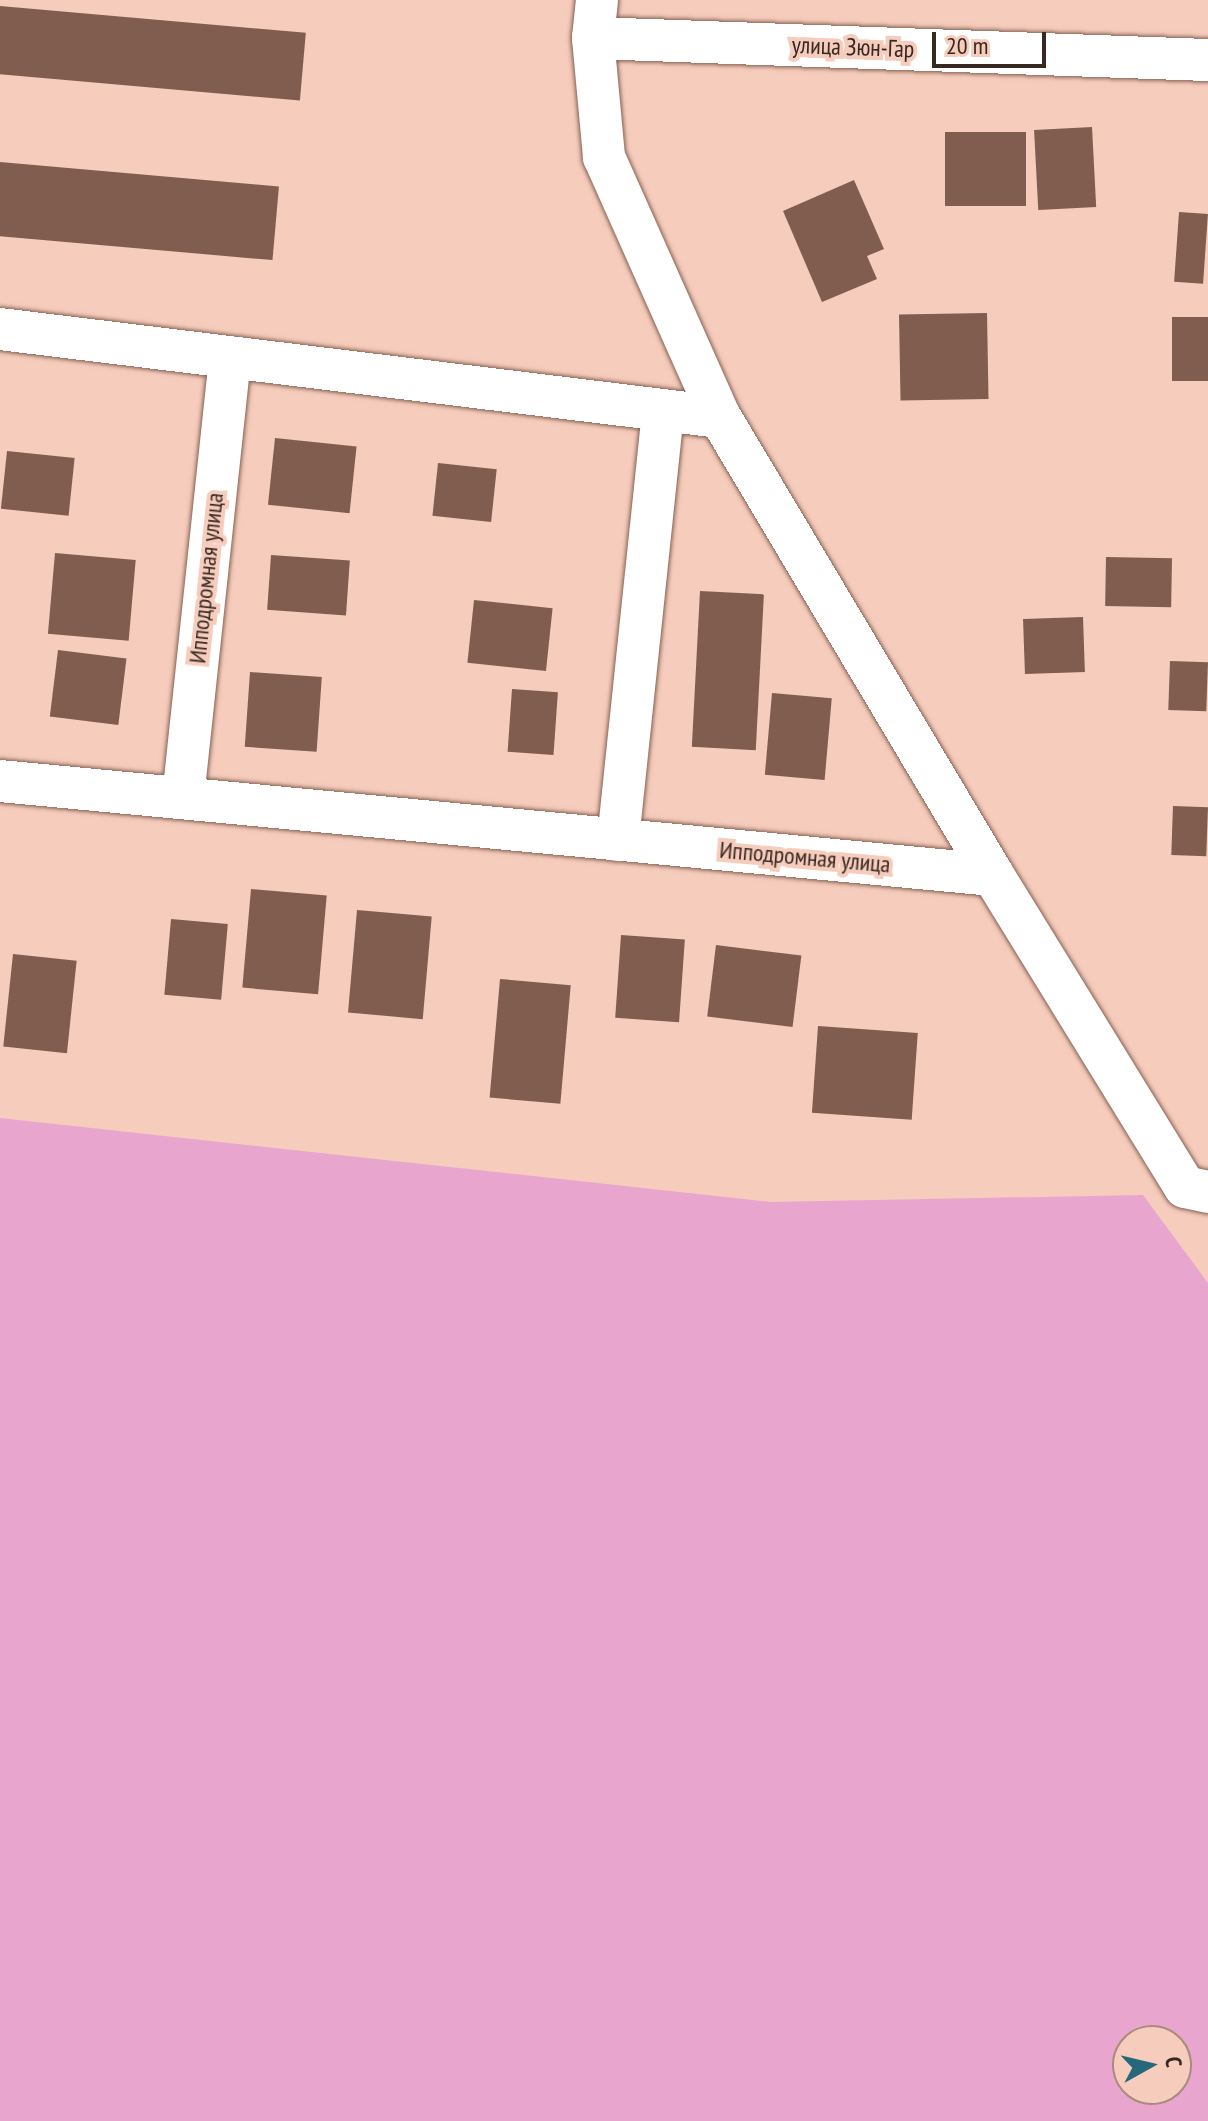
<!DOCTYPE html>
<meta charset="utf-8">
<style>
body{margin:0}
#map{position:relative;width:1208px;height:2121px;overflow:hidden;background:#f6ccbc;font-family:"PT Sans Narrow",sans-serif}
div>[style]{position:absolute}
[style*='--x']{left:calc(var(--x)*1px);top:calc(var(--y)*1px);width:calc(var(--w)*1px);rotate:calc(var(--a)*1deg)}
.green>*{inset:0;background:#e8a6ce}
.building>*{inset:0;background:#805d4f;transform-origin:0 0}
.roads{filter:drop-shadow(0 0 2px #856153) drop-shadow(0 0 2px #856153)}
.street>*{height:42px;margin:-21px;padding:0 21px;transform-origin:21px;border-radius:21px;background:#fff}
span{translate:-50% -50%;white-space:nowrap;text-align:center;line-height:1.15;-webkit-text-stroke:8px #f6ccbc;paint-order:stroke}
.street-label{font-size:24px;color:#382822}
.north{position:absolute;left:1112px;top:2025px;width:80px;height:80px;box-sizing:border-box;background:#f6ccbc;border:2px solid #aa8a7e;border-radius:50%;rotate:82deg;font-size:22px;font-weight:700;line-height:32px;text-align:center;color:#382822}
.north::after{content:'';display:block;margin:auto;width:28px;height:36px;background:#26677b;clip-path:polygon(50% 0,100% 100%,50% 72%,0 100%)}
.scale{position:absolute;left:932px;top:32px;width:114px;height:36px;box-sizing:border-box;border:4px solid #382822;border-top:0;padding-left:10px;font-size:24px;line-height:28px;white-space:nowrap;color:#382822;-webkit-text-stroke:6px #f6ccbc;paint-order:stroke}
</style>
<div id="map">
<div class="green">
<i style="clip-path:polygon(evenodd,0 1118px,771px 1202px,1143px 1195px,1208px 1283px,1208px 2121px,0 2121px,0 1118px,1128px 2041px,1176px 2041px,1176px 2089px,1128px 2089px,1128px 2041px)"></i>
</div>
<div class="building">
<i style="left:0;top:6px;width:307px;height:68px;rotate:5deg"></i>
<i style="left:1092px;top:127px;width:80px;height:58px;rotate:87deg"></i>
<i style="left:1026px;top:132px;width:74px;height:81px;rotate:90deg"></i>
<i style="left:0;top:162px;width:280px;height:74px;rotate:5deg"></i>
<i style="clip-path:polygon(854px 180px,884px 249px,867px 256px,877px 279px,822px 302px,783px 211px)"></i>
<i style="left:1179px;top:212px;width:29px;height:70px;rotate:4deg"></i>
<i style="left:987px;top:313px;width:86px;height:88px;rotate:89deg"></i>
<i style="left:1172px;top:317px;width:36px;height:64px"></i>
<i style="left:275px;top:438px;width:82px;height:67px;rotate:6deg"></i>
<i style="left:7px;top:451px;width:68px;height:58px;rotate:6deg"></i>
<i style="left:438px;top:463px;width:59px;height:53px;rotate:6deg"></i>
<i style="left:55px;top:553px;width:81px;height:81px;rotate:5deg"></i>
<i style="left:271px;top:555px;width:79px;height:55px;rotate:4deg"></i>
<i style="left:1106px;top:557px;width:66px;height:49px;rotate:1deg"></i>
<i style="left:700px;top:591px;width:64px;height:156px;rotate:3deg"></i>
<i style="left:474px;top:600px;width:79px;height:63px;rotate:6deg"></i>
<i style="left:1083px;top:617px;width:55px;height:60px;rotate:88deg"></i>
<i style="left:58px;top:650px;width:69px;height:67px;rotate:7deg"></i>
<i style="left:1170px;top:661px;width:38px;height:49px;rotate:2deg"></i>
<i style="left:250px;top:672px;width:72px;height:75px;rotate:4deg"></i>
<i style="left:512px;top:689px;width:46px;height:63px;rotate:4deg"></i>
<i style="left:772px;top:693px;width:60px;height:82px;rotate:5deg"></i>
<i style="left:1173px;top:806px;width:35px;height:49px;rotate:2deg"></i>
<i style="left:251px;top:889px;width:76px;height:99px;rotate:5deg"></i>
<i style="left:357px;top:910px;width:75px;height:103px;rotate:5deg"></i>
<i style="left:171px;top:919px;width:57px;height:76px;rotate:5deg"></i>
<i style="left:621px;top:935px;width:64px;height:83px;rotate:4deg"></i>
<i style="left:716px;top:945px;width:86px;height:72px;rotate:7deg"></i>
<i style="left:13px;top:954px;width:64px;height:93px;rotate:6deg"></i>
<i style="left:500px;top:979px;width:71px;height:119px;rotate:5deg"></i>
<i style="left:818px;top:1026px;width:100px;height:87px;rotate:4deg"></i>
</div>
<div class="roads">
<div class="street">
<i style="--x:597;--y:0;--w:38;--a:96"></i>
<i style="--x:593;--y:38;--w:120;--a:84.7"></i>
<i style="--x:604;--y:157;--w:285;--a:66"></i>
<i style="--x:720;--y:417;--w:533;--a:59.2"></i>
<i style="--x:993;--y:875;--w:366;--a:58.4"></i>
<i style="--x:1185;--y:1187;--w:24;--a:12"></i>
<i style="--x:593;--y:38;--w:615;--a:2.05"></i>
<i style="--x:0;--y:329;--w:725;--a:6.97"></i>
<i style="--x:0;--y:781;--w:997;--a:5.41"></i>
<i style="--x:183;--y:798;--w:443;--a:-83.9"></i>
<i style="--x:618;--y:840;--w:432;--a:-84"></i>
</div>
</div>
<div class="street-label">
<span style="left:853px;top:47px;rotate:2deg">улица Зюн-Гар</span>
<span style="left:206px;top:578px;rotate:-84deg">Ипподромная улица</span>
<span style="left:805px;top:857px;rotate:5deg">Ипподромная улица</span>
</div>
<div class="north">С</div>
<div class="scale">20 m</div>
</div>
